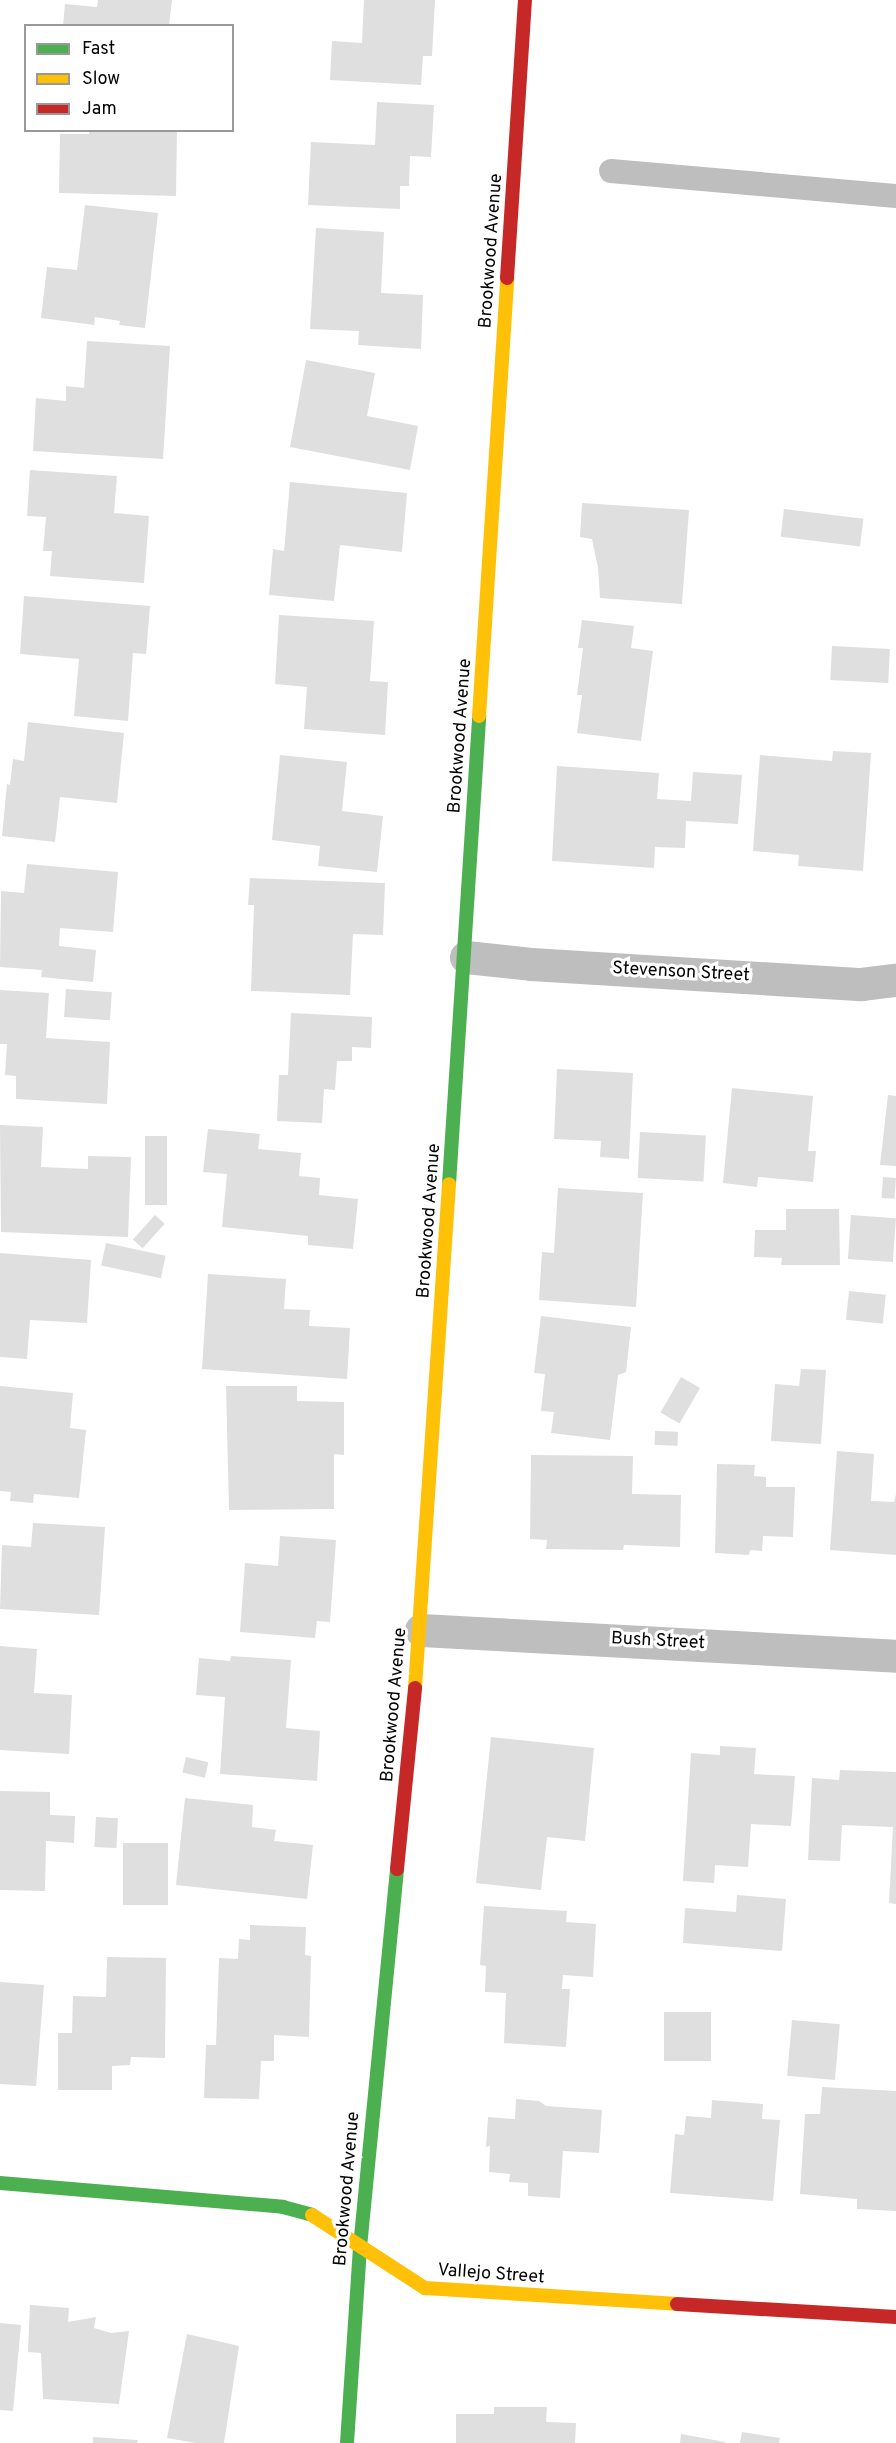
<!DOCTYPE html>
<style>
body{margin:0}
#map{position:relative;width:896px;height:2443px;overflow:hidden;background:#fff;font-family:Overpass,sans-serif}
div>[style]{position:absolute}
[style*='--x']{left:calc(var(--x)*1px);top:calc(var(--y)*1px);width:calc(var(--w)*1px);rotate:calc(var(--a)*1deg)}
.building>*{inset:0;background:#dfdfdf;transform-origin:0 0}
.lane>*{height:24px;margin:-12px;padding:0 12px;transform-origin:12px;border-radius:12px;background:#bebebe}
.street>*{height:33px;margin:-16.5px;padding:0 16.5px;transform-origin:16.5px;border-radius:16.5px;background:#bebebe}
.fast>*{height:14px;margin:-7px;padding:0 7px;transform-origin:7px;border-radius:7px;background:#4caf50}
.slow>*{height:14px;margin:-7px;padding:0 7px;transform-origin:7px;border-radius:7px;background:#ffc107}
.jam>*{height:14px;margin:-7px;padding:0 7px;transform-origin:7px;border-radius:7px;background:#c62828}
span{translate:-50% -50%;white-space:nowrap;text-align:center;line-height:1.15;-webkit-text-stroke:6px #fff;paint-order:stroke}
.street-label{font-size:18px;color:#000}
.legend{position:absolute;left:24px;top:24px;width:210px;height:108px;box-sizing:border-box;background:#fff;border:2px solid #999;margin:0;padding:8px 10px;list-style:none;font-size:18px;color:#000}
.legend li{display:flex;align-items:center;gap:12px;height:30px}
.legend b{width:30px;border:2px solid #999}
</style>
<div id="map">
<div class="building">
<i style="clip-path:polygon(98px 0,172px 0,169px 26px,63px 26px,65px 4px,97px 7px)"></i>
<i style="clip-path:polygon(364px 0,435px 0,432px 56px,423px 56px,421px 85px,330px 80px,332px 41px,362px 43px)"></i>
<i style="clip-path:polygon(377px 102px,434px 105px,431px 157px,410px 156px,409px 186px,400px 186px,400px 209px,308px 205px,311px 142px,375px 145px)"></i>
<i style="clip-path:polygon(89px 130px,177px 130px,176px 196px,59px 193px,60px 134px,89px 134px)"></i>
<i style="clip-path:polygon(85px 205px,158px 213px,145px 328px,119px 325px,120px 321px,95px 317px,94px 325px,41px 318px,47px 267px,77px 270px)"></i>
<i style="clip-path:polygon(316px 228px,384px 232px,381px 293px,423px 295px,421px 349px,358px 345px,359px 331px,310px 329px)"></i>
<i style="clip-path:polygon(87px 341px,170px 346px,163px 459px,33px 451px,36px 398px,66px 401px,66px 386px,84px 388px)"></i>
<i style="clip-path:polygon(306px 360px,375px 373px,367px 416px,418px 426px,410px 470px,290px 447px)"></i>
<i style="clip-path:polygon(30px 470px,117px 476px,114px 513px,149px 516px,144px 583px,50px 576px,52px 551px,43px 551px,46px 517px,27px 516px)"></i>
<i style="clip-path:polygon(290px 482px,407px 493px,402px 552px,340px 545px,334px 601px,269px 595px,273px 549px,284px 551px)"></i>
<i style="clip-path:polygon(582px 503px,689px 510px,682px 604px,600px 598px,598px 568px,592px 539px,580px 537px)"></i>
<i style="left:784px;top:509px;width:80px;height:28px;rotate:7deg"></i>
<i style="clip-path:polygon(24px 596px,150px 606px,146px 654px,133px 653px,128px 721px,74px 716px,79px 659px,20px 654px)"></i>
<i style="clip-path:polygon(279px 615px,374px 621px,370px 681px,388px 682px,385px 735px,304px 729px,307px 687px,275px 684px)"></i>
<i style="clip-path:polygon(582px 620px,634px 626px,631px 648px,653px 651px,641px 741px,577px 733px,582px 695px,577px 695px,583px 648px,578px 648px)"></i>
<i style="left:832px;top:646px;width:58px;height:34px;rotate:3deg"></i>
<i style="clip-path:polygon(28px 722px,124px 733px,117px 803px,60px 797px,55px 842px,2px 836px,7px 784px,10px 785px,13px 759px,24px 761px)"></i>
<i style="clip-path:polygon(833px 751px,871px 753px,863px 871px,798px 866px,799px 855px,753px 851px,760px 755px,832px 761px)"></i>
<i style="clip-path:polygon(280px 755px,347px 762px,342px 811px,383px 816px,377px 872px,318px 866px,320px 846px,272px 840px)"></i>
<i style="clip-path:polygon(557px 766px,659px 773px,657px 799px,691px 801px,693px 772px,742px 775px,738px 824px,686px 821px,685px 848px,655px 847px,654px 868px,552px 861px)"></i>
<i style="clip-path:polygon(27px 864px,118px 872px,113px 932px,60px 928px,59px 946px,96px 950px,93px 982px,41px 977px,42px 970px,0 967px,1px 891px,24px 893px)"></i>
<i style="clip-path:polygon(250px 878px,385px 883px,383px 935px,353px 934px,350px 995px,251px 991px,254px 905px,248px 905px)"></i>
<i style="left:66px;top:989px;width:46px;height:28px;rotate:4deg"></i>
<i style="clip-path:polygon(0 990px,49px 993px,46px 1038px,110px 1042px,107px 1104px,16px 1099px,16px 1076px,5px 1075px,7px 1044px,0 1044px)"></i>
<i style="clip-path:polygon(291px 1013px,372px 1017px,371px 1048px,352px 1047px,352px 1061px,337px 1061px,335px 1090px,324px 1089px,322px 1123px,277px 1121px,279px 1075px,288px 1075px)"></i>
<i style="clip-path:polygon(557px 1069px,633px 1073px,629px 1159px,600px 1157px,601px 1141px,554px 1139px)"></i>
<i style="clip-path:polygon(732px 1088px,813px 1096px,808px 1151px,816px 1151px,813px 1182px,758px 1177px,757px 1187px,723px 1183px)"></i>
<i style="clip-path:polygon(888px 1095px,896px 1096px,896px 1166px,880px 1165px)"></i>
<i style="clip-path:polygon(0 1125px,43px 1127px,41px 1167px,88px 1169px,88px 1156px,131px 1157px,128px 1237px,1px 1232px)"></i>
<i style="clip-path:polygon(208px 1129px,260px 1134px,258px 1149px,301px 1153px,299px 1176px,320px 1178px,319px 1195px,358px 1199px,353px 1249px,308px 1245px,308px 1236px,222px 1227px,227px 1174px,203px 1172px)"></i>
<i style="left:640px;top:1132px;width:66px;height:46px;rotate:3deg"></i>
<i style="left:145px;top:1136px;width:22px;height:69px"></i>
<i style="left:883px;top:1177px;width:13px;height:21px;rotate:4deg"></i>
<i style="clip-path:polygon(558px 1188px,643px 1193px,636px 1307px,539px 1300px,542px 1252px,554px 1253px)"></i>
<i style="clip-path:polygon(786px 1209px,839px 1209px,840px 1265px,781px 1265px,782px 1258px,754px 1257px,755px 1230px,786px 1230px)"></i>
<i style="left:155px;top:1215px;width:13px;height:33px;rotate:42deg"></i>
<i style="left:851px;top:1215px;width:45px;height:44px;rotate:4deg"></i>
<i style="left:106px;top:1243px;width:61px;height:23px;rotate:12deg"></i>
<i style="clip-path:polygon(0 1253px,91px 1260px,87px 1323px,30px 1320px,27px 1359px,0 1357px)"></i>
<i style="clip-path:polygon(208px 1274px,286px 1279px,284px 1309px,310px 1310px,309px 1326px,350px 1328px,347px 1379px,202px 1369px)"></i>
<i style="left:849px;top:1291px;width:37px;height:29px;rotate:6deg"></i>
<i style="clip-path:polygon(541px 1316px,631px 1327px,626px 1372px,618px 1375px,610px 1440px,551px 1433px,554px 1412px,541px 1411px,545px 1374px,534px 1373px)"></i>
<i style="clip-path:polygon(801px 1369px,826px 1370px,821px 1444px,771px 1441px,775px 1384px,799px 1386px)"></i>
<i style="left:681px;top:1377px;width:22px;height:41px;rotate:30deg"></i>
<i style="clip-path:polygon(0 1386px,73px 1393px,70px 1428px,86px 1430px,79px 1498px,34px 1494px,33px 1503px,10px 1501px,11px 1492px,0 1491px)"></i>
<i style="clip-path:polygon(226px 1386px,297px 1386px,297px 1401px,344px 1402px,344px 1455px,334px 1454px,334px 1509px,229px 1510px)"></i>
<i style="left:655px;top:1431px;width:23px;height:14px;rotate:2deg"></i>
<i style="clip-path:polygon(837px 1451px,874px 1454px,871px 1501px,894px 1502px,896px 1494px,896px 1555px,830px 1550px)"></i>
<i style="clip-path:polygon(531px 1455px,633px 1456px,632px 1494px,681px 1495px,680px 1547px,624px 1545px,623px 1550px,546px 1549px,547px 1540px,530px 1539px)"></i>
<i style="clip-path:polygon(717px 1464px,755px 1465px,754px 1476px,766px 1477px,766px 1487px,795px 1487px,793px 1537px,763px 1536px,762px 1551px,750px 1550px,749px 1555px,715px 1553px)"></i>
<i style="clip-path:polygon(33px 1523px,105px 1527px,99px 1615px,0 1609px,2px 1545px,31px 1547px)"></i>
<i style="clip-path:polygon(280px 1536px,336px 1540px,330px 1622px,317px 1621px,315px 1638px,240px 1632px,245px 1563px,278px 1566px)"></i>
<i style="clip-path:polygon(0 1646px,37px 1649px,34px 1693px,72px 1695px,69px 1754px,0 1750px)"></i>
<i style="clip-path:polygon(231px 1656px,291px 1660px,286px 1728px,320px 1731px,317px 1781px,220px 1774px,225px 1697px,196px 1695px,199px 1658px,230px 1661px)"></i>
<i style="clip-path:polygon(491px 1737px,594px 1748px,585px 1841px,547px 1837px,541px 1890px,476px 1883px)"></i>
<i style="clip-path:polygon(720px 1746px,756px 1748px,754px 1774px,795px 1776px,791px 1826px,751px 1824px,748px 1867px,715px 1865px,714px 1883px,683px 1881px,691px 1753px,720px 1755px)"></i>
<i style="left:186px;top:1757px;width:23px;height:16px;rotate:13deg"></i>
<i style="clip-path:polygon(840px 1770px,896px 1772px,896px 1904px,889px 1903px,893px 1827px,842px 1825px,840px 1861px,808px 1860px,812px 1778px,839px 1780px)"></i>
<i style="clip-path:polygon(0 1791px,50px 1792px,50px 1815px,75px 1816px,74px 1843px,46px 1841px,45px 1891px,0 1890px)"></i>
<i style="clip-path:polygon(185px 1798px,253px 1805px,252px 1827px,276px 1830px,274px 1841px,313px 1845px,307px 1899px,176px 1885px)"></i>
<i style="left:96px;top:1817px;width:22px;height:30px;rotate:3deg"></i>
<i style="left:123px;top:1843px;width:45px;height:62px"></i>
<i style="clip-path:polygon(737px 1895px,786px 1899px,782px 1951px,683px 1943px,685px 1908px,736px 1912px)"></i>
<i style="clip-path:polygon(484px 1906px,567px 1911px,566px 1922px,596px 1924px,593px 1977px,563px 1975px,562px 1989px,570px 1989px,566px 2047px,504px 2043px,506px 1993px,485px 1992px,486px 1966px,480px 1965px)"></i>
<i style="clip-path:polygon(250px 1925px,306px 1927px,305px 1955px,311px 1956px,309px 2037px,274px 2035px,274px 2061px,261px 2061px,259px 2099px,204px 2098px,206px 2045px,216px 2045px,219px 1958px,238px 1959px,239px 1939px,250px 1940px)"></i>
<i style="clip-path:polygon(107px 1957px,166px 1958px,165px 2058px,131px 2057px,130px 2065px,112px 2066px,112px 2090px,58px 2090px,58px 2033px,72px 2033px,73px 1996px,106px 1997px)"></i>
<i style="clip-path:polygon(0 1982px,44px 1985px,36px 2086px,0 2084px)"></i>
<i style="left:664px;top:2012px;width:47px;height:49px"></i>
<i style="left:792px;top:2020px;width:48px;height:56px;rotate:5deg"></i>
<i style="clip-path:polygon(822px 2087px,896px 2091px,896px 2211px,857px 2209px,857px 2199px,800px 2194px,805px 2114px,820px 2114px)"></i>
<i style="clip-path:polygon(516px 2099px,539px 2101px,546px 2106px,602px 2110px,599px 2153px,563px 2151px,560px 2198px,528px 2196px,528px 2183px,509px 2182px,510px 2174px,489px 2172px,490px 2146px,486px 2147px,488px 2117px,515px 2119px)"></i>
<i style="clip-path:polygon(712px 2100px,763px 2104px,762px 2119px,780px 2120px,773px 2201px,670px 2193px,675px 2134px,684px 2135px,686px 2116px,711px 2118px)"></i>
<i style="clip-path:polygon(30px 2305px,69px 2308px,68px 2322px,96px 2317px,94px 2328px,111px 2333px,129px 2331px,119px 2404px,43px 2399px,41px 2353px,28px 2352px)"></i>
<i style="clip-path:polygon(0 2323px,21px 2325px,13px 2411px,0 2410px)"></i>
<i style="clip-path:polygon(187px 2334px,239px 2346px,224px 2443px,195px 2443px,167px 2438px)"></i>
<i style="clip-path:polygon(494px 2407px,547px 2407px,546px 2422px,576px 2423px,575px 2443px,456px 2443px,456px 2414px,494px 2414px)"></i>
<i style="clip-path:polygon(742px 2432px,780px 2438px,779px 2443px,740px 2443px)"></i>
<i style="clip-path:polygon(681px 2434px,725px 2442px,725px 2443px,680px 2443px)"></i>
<i style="clip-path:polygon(93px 2437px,138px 2440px,137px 2443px,93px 2443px)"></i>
</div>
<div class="lane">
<i style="--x:611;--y:171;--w:286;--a:5"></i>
</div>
<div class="street">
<i style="--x:466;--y:957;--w:65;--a:6.1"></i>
<i style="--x:531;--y:964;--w:331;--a:3.5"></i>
<i style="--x:861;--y:984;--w:35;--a:-7"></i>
<i style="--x:421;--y:1630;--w:476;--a:3.1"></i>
</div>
<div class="fast">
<i style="--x:449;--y:1184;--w:469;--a:-86.3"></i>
<i style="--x:0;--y:2183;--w:284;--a:4.8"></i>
<i style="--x:283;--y:2207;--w:30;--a:15"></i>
<i style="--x:347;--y:2443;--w:196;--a:-86.2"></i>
<i style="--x:360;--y:2247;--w:380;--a:-84.4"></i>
</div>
<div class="slow">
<i style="--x:479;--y:716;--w:439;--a:-86.3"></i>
<i style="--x:415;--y:1688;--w:505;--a:-86.14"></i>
<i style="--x:312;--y:2215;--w:135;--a:32.9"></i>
<i style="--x:425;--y:2288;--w:253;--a:3.6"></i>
</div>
<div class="jam">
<i style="--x:507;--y:278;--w:279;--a:-86.3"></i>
<i style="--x:397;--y:1869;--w:182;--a:-84.3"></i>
<i style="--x:677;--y:2304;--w:219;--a:3.4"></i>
</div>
<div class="street-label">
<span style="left:492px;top:251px;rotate:-86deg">Brookwood Avenue</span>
<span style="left:461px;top:736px;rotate:-86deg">Brookwood Avenue</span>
<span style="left:681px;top:973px;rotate:3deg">Stevenson Street</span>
<span style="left:430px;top:1221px;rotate:-86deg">Brookwood Avenue</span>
<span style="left:658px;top:1642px;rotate:3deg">Bush Street</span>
<span style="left:395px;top:1705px;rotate:-85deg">Brookwood Avenue</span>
<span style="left:348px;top:2189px;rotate:-85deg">Brookwood Avenue</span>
<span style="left:491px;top:2275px;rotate:4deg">Vallejo Street</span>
</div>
<ul class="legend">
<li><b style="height:8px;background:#4caf50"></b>Fast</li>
<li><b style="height:8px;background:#ffc107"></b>Slow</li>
<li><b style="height:8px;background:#c62828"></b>Jam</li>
</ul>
</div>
